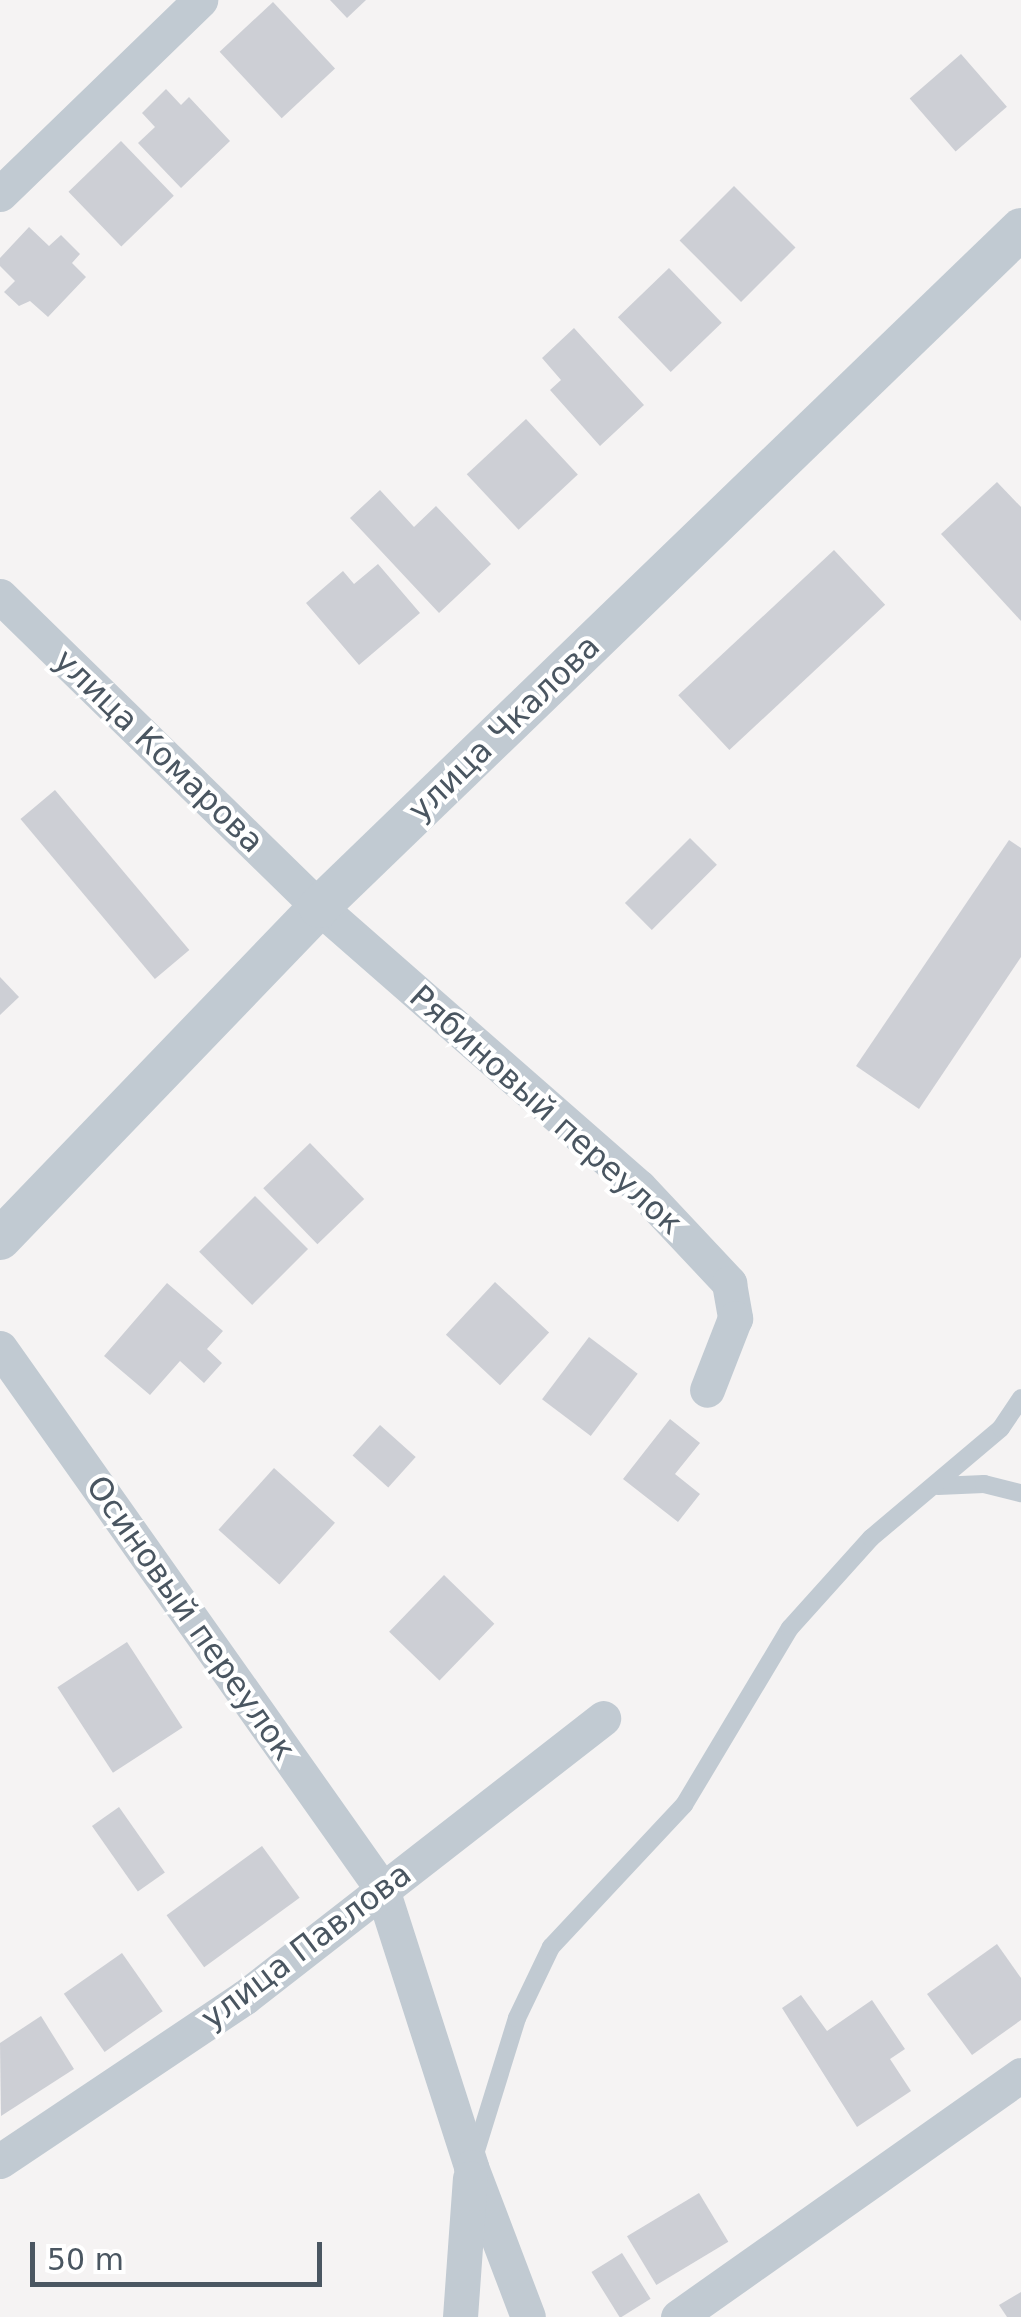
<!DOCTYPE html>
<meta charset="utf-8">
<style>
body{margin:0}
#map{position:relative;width:1021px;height:2317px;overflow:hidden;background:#f5f3f3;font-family:"DejaVu Sans",sans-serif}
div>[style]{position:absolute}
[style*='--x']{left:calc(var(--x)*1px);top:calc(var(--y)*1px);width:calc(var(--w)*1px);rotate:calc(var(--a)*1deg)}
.building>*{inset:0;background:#cdcfd5;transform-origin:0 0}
.service>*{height:18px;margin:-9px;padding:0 9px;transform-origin:9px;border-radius:9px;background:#c1cad2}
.minor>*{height:35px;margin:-17.5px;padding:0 17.5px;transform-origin:17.5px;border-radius:17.5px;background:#c1cad2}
.tertiary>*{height:42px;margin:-21px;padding:0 21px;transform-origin:21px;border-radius:21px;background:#c1cad2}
span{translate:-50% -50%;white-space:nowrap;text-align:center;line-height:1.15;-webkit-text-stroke:8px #fff;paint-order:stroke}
.street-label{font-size:32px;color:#4a5661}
.scale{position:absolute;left:30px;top:2242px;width:292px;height:45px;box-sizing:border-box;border:5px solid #4a5661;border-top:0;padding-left:12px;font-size:30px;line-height:35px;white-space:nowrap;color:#4a5661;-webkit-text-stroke:8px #fff;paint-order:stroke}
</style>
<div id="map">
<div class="building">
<i style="clip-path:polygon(330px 0,366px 0,347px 18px)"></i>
<i style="left:273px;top:2px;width:91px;height:73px;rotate:47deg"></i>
<i style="left:961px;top:54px;width:70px;height:68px;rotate:49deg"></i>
<i style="clip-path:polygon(166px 89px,181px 105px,189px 97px,230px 141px,181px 188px,138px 143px,155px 127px,142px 113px)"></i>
<i style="left:121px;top:141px;width:76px;height:73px;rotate:46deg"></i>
<i style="left:734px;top:186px;width:87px;height:77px;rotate:45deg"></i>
<i style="clip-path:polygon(29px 227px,49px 246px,61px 235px,80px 254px,72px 263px,86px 277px,48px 317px,30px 301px,19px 306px,4px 292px,15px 281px,0 266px,0 258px)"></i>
<i style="left:669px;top:268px;width:76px;height:71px;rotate:46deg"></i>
<i style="clip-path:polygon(574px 328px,644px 405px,600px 446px,550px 390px,561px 380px,542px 358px)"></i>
<i style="left:526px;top:419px;width:76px;height:81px;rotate:47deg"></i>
<i style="clip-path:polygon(997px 482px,1021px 507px,1021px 621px,941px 534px)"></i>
<i style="clip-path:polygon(380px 490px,414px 527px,436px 506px,491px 564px,439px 613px,350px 518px)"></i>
<i style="left:834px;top:550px;width:75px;height:213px;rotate:47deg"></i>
<i style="clip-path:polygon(378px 564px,420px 613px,359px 665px,306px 603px,343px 571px,354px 584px)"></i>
<i style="left:55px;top:790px;width:209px;height:45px;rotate:50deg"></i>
<i style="left:690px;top:838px;width:38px;height:92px;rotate:45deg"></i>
<i style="clip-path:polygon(1009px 840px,1021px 848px,1021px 957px,919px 1109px,856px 1066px)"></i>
<i style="clip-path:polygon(0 977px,19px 997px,0 1015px)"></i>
<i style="left:310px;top:1143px;width:78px;height:65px;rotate:46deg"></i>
<i style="left:255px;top:1196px;width:75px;height:79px;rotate:45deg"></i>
<i style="left:495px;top:1282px;width:74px;height:72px;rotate:43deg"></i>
<i style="clip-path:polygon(167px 1283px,223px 1331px,207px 1349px,222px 1363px,204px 1383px,180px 1361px,150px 1395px,104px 1356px)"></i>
<i style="left:589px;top:1337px;width:61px;height:78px;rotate:37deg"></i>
<i style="clip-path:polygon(670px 1419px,700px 1443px,675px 1474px,700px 1494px,678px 1522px,623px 1479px)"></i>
<i style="left:380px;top:1425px;width:48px;height:41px;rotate:42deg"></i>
<i style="left:274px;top:1468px;width:82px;height:83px;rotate:42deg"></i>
<i style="left:444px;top:1575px;width:70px;height:79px;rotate:44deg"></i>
<i style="left:127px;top:1642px;width:102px;height:83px;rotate:57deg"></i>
<i style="left:119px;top:1807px;width:80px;height:33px;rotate:55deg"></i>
<i style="left:262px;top:1846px;width:64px;height:118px;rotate:54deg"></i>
<i style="clip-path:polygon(997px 1944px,1021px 1978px,1021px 2020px,972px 2055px,927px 1994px)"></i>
<i style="left:122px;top:1953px;width:71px;height:71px;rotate:55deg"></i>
<i style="clip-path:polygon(801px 1995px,827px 2031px,872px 2000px,905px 2049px,890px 2059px,911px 2091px,857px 2127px,782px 2008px)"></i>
<i style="clip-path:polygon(41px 2016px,74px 2069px,1px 2116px,0 2043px)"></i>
<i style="left:699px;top:2193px;width:57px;height:84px;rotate:59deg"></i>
<i style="left:622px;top:2253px;width:54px;height:36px;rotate:58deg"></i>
<i style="clip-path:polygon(1021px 2292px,1021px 2317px,1007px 2317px,999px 2305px)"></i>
</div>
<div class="service">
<i style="--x:938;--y:1486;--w:46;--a:-2.5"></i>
<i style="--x:984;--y:1484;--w:38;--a:14"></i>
<i style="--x:474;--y:2157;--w:145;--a:-72.8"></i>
<i style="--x:517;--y:2018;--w:79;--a:-64.4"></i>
<i style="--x:551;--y:1947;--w:195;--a:-46.9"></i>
<i style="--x:684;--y:1805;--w:206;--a:-59.1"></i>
<i style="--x:790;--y:1628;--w:121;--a:-48"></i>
<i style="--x:871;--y:1538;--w:170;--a:-40.2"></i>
<i style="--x:1001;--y:1428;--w:36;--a:-56"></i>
</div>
<div class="minor">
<i style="--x:0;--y:194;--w:279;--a:-44.1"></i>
<i style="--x:0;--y:596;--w:446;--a:44.3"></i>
<i style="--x:319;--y:907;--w:425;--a:41.2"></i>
<i style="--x:639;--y:1187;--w:132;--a:46.8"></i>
<i style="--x:729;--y:1283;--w:36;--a:80"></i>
<i style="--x:735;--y:1318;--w:77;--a:111.3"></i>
<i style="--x:0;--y:1348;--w:662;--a:54.77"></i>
<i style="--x:382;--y:1889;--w:292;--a:72.2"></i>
<i style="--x:471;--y:2167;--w:160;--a:69.2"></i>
<i style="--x:0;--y:2161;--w:295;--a:-33.8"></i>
<i style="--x:245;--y:1997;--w:454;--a:-37.9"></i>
<i style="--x:460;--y:2317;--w:139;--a:-85.9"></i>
<i style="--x:678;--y:2317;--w:420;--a:-35.2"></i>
</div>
<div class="tertiary">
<i style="--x:0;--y:1239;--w:460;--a:-46.1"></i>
<i style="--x:319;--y:907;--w:976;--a:-44"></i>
</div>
<div class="street-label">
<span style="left:504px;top:728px;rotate:-44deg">улица Чкалова</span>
<span style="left:159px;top:751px;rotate:44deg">улица Комарова</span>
<span style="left:546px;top:1110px;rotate:42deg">Рябиновый переулок</span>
<span style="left:191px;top:1618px;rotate:55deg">Осиновый переулок</span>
<span style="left:306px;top:1946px;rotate:-37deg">улица Павлова</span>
</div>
<div class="scale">50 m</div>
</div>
